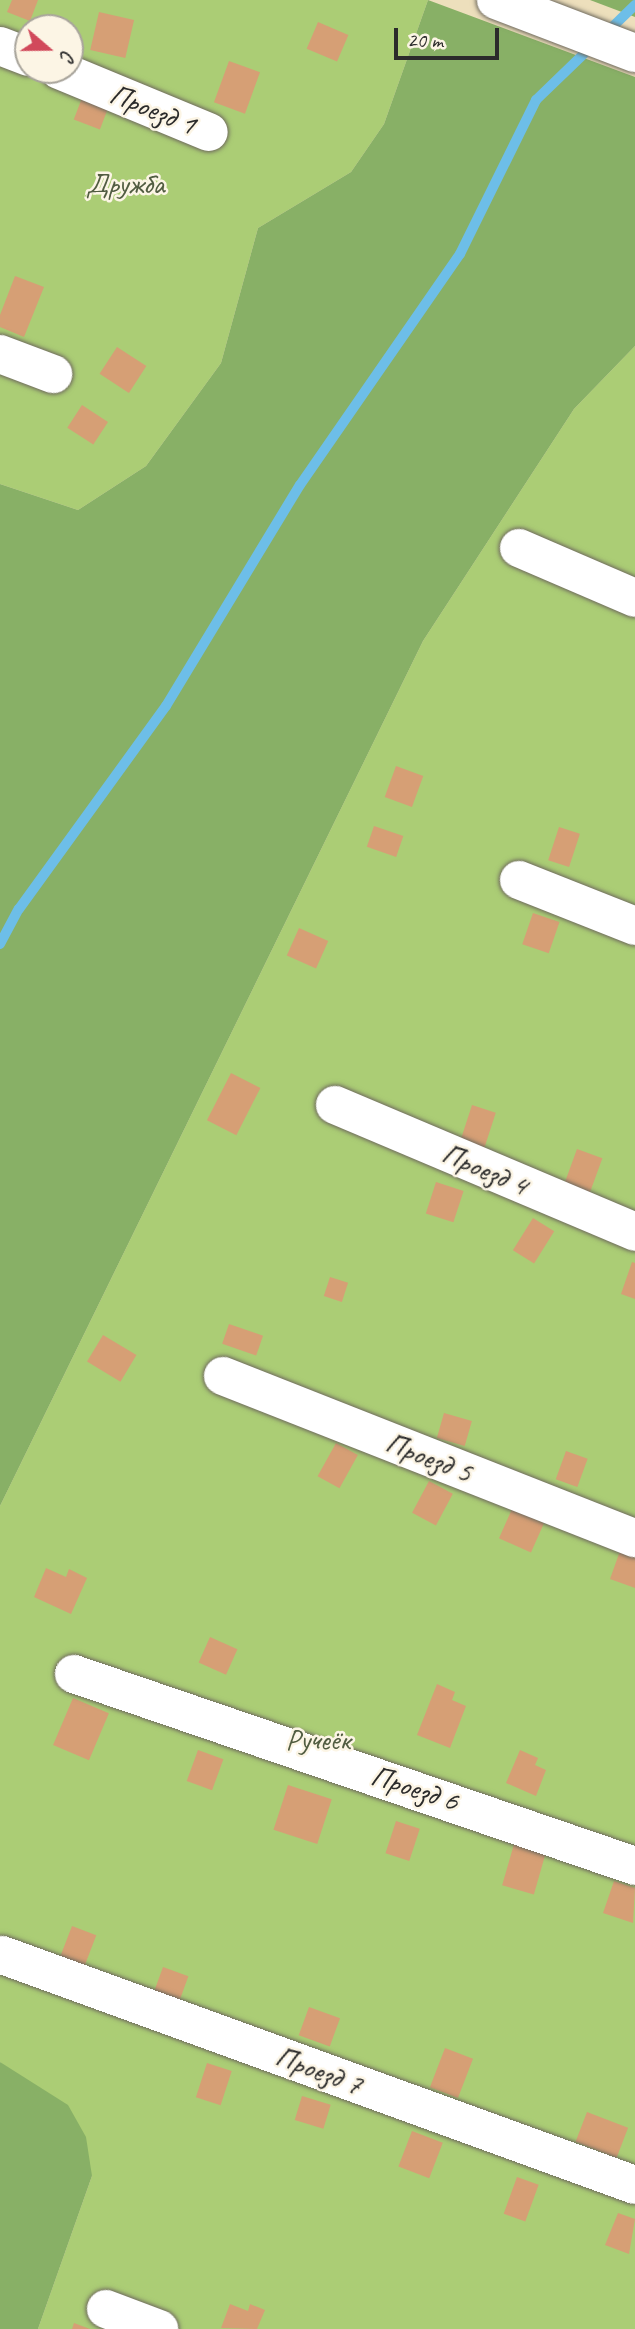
<!DOCTYPE html>
<meta charset="utf-8">
<style>
body{margin:0}
#map{position:relative;width:635px;height:2329px;overflow:hidden;background:#eddfbc;font-family:Caveat,sans-serif}
div>[style]{position:absolute}
[style*='--x']{left:calc(var(--x)*1px);top:calc(var(--y)*1px);width:calc(var(--w)*1px);rotate:calc(var(--a)*1deg)}
.green>*{inset:0;background:#abcd75}
.forest>*{inset:0;background:#88b066}
.stream>*{height:10px;margin:-5px;padding:0 5px;transform-origin:5px;border-radius:5px;background:#6dbee8}
.building>*{inset:0;background:#d69f75;transform-origin:0 0}
.roads{filter:drop-shadow(0 0 2px #6f6a5e) drop-shadow(0 0 2px #6f6a5e)}
.minor>*{height:38px;margin:-19px;padding:0 19px;transform-origin:19px;border-radius:19px;background:#fff}
span{translate:-50% -50%;white-space:nowrap;text-align:center;line-height:1.15;-webkit-text-stroke:5px #fcf5e5;paint-order:stroke}
.street-label{font-size:30px;color:#2b2b2b}
.park-label{font-size:30px;color:#515c41}
.north{position:absolute;left:14px;top:14px;width:70px;height:70px;box-sizing:border-box;background:#fcf5e5;border:2px solid #a8a49b;border-radius:50%;rotate:110deg;font-size:19px;font-weight:700;line-height:28px;text-align:center;color:#2b2b2b}
.north::after{content:'';display:block;margin:auto;width:24px;height:32px;background:#d1495b;clip-path:polygon(50% 0,100% 100%,50% 72%,0 100%)}
.scale{position:absolute;left:394px;top:28px;width:105px;height:32px;box-sizing:border-box;border:4px solid #2b2b2b;border-top:0;padding-left:9px;font-size:21px;line-height:24px;white-space:nowrap;color:#2b2b2b;-webkit-text-stroke:5px #fcf5e5;paint-order:stroke}
</style>
<div id="map">
<div class="green">
<i style="clip-path:polygon(evenodd,0 0,428px 0,384px 124px,351px 172px,258px 228px,221px 363px,146px 466px,78px 510px,0 484px,0 0,28px 28px,70px 28px,70px 70px,28px 70px,28px 28px)"></i>
<i style="clip-path:polygon(635px 346px,635px 2329px,38px 2329px,92px 2176px,0 2062px,0 1506px,423px 641px,574px 409px)"></i>
</div>
<div class="forest">
<i style="clip-path:polygon(428px 0,635px 77px,635px 346px,574px 409px,423px 641px,0 1506px,0 484px,78px 510px,146px 466px,221px 363px,258px 228px,351px 172px,384px 124px)"></i>
<i style="clip-path:polygon(590px 0,635px 0,635px 17px)"></i>
<i style="clip-path:polygon(0 2062px,68px 2105px,86px 2137px,92px 2176px,38px 2329px,0 2329px)"></i>
</div>
<div class="stream">
<i style="--x:604;--y:35;--w:43;--a:-44.1"></i>
<i style="--x:0;--y:944;--w:40;--a:-62"></i>
<i style="--x:19;--y:909;--w:251;--a:-54.1"></i>
<i style="--x:166;--y:706;--w:258;--a:-58.8"></i>
<i style="--x:300;--y:485;--w:281;--a:-55.3"></i>
<i style="--x:460;--y:254;--w:172;--a:-63.7"></i>
<i style="--x:536;--y:100;--w:78;--a:-44"></i>
</div>
<div class="building">
<i style="clip-path:polygon(12px 0,38px 0,30px 21px,7px 12px)"></i>
<i style="left:99px;top:12px;width:36px;height:39px;rotate:13deg"></i>
<i style="left:318px;top:22px;width:33px;height:29px;rotate:23deg"></i>
<i style="left:229px;top:61px;width:33px;height:44px;rotate:20deg"></i>
<i style="left:82px;top:98px;width:28px;height:23px;rotate:21deg"></i>
<i style="clip-path:polygon(15px 276px,44px 287px,24px 337px,0 327px,0 315px)"></i>
<i style="left:117px;top:347px;width:35px;height:32px;rotate:33deg"></i>
<i style="left:82px;top:405px;width:31px;height:27px;rotate:33deg"></i>
<i style="left:396px;top:766px;width:29px;height:33px;rotate:20deg"></i>
<i style="left:374px;top:826px;width:31px;height:22px;rotate:19deg"></i>
<i style="left:559px;top:827px;width:22px;height:35px;rotate:18deg"></i>
<i style="left:533px;top:913px;width:28px;height:33px;rotate:19deg"></i>
<i style="left:299px;top:928px;width:32px;height:30px;rotate:24deg"></i>
<i style="left:231px;top:1073px;width:33px;height:53px;rotate:27deg"></i>
<i style="left:472px;top:1105px;width:25px;height:40px;rotate:18deg"></i>
<i style="left:577px;top:1149px;width:27px;height:37px;rotate:20deg"></i>
<i style="left:436px;top:1182px;width:29px;height:33px;rotate:18deg"></i>
<i style="left:533px;top:1218px;width:25px;height:38px;rotate:32deg"></i>
<i style="clip-path:polygon(632px 1262px,635px 1263px,635px 1299px,621px 1294px)"></i>
<i style="left:330px;top:1277px;width:19px;height:20px;rotate:18deg"></i>
<i style="left:229px;top:1324px;width:36px;height:21px;rotate:19deg"></i>
<i style="left:103px;top:1335px;width:39px;height:31px;rotate:31deg"></i>
<i style="left:444px;top:1413px;width:29px;height:26px;rotate:16deg"></i>
<i style="left:336px;top:1443px;width:25px;height:38px;rotate:29deg"></i>
<i style="left:566px;top:1451px;width:23px;height:30px;rotate:20deg"></i>
<i style="left:429px;top:1481px;width:27px;height:36px;rotate:28deg"></i>
<i style="left:512px;top:1509px;width:35px;height:32px;rotate:24deg"></i>
<i style="clip-path:polygon(620px 1551px,635px 1557px,635px 1588px,610px 1579px)"></i>
<i style="clip-path:polygon(46px 1568px,66px 1577px,69px 1569px,87px 1578px,71px 1614px,34px 1597px)"></i>
<i style="left:210px;top:1637px;width:30px;height:28px;rotate:24deg"></i>
<i style="clip-path:polygon(437px 1684px,455px 1692px,452px 1700px,466px 1706px,450px 1748px,417px 1735px)"></i>
<i style="left:73px;top:1698px;width:39px;height:51px;rotate:23deg"></i>
<i style="left:198px;top:1750px;width:27px;height:33px;rotate:20deg"></i>
<i style="clip-path:polygon(520px 1750px,538px 1758px,535px 1765px,546px 1770px,536px 1796px,506px 1783px)"></i>
<i style="left:288px;top:1785px;width:46px;height:47px;rotate:18deg"></i>
<i style="left:396px;top:1821px;width:25px;height:34px;rotate:18deg"></i>
<i style="left:514px;top:1844px;width:33px;height:43px;rotate:16deg"></i>
<i style="clip-path:polygon(614px 1881px,635px 1888px,633px 1923px,603px 1913px)"></i>
<i style="left:72px;top:1926px;width:26px;height:33px;rotate:21deg"></i>
<i style="left:163px;top:1967px;width:27px;height:30px;rotate:20deg"></i>
<i style="left:309px;top:2007px;width:33px;height:30px;rotate:20deg"></i>
<i style="left:445px;top:2048px;width:30px;height:42px;rotate:21deg"></i>
<i style="left:207px;top:2063px;width:26px;height:36px;rotate:18deg"></i>
<i style="left:302px;top:2096px;width:30px;height:25px;rotate:17deg"></i>
<i style="left:587px;top:2112px;width:44px;height:32px;rotate:21deg"></i>
<i style="left:412px;top:2131px;width:33px;height:38px;rotate:21deg"></i>
<i style="left:517px;top:2177px;width:23px;height:39px;rotate:20deg"></i>
<i style="clip-path:polygon(618px 2213px,635px 2219px,629px 2254px,605px 2245px)"></i>
<i style="clip-path:polygon(230px 2304px,248px 2311px,250px 2304px,265px 2310px,257px 2329px,221px 2328px)"></i>
<i style="clip-path:polygon(74px 2323px,90px 2329px,72px 2329px)"></i>
</div>
<div class="roads">
<div class="minor">
<i style="--x:496;--y:0;--w:149;--a:20.9"></i>
<i style="--x:0;--y:46;--w:30;--a:21"></i>
<i style="--x:59;--y:70;--w:162;--a:22.5"></i>
<i style="--x:0;--y:354;--w:57;--a:20.7"></i>
<i style="--x:519;--y:548;--w:126;--a:23.3"></i>
<i style="--x:519;--y:880;--w:125;--a:21.6"></i>
<i style="--x:335;--y:1105;--w:326;--a:22.9"></i>
<i style="--x:223;--y:1376;--w:443;--a:21.5"></i>
<i style="--x:74;--y:1674;--w:593;--a:18.89"></i>
<i style="--x:2;--y:1955;--w:673;--a:19.97"></i>
<i style="--x:106;--y:2309;--w:57;--a:20.7"></i>
</div>
</div>
<div class="street-label">
<span style="left:153px;top:109px;rotate:22deg">Проезд 1</span>
<span style="left:485px;top:1169px;rotate:23deg">Проезд 4</span>
<span style="left:429px;top:1457px;rotate:21deg">Проезд 5</span>
<span style="left:415px;top:1788px;rotate:18deg">Проезд 6</span>
<span style="left:319px;top:2070px;rotate:20deg">Проезд 7</span>
</div>
<div class="park-label">
<span style="left:125px;top:183px">Дружба</span>
<span style="left:318px;top:1739px">Ручеёк</span>
</div>
<div class="north">С</div>
<div class="scale">20 m</div>
</div>
